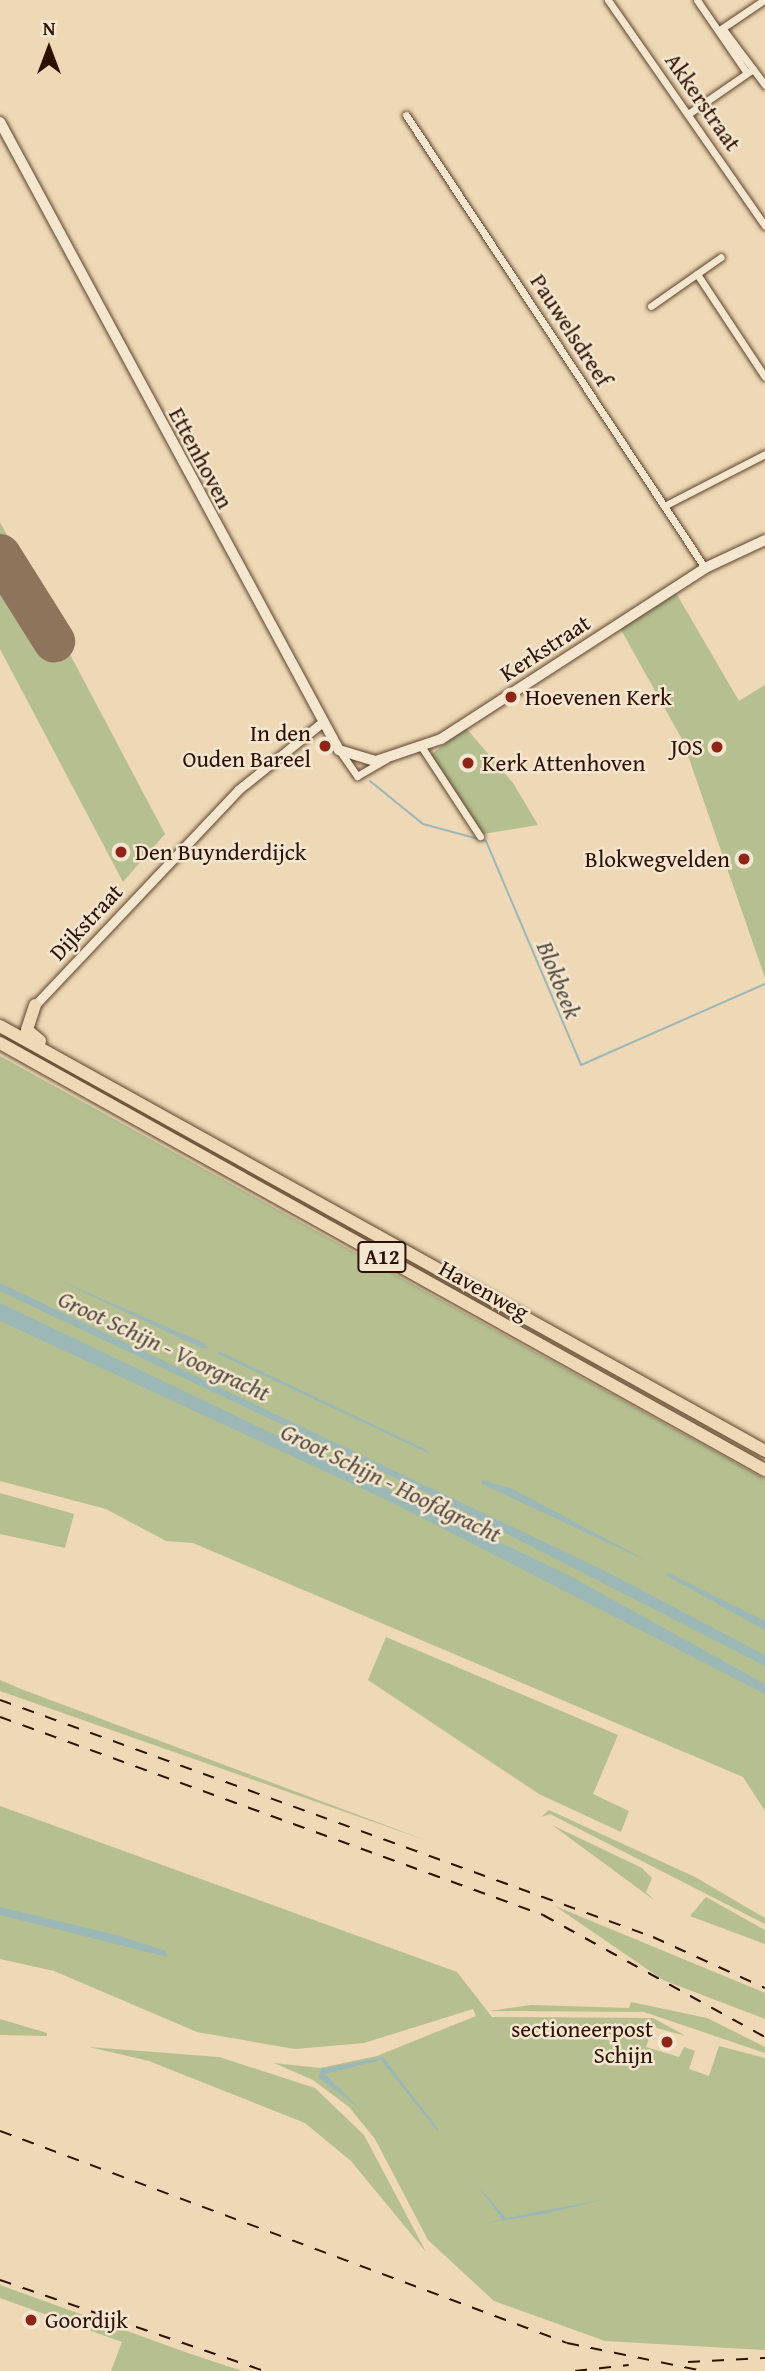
<!DOCTYPE html>
<style>
body{margin:0}
#map{position:relative;width:765px;height:2371px;overflow:hidden;background:#eed8b5;font-family:"Gentium Book Plus",serif}
div>[style]{position:absolute}
[style*='--x']{left:calc(var(--x)*1px);top:calc(var(--y)*1px);width:calc(var(--w)*1px);rotate:calc(var(--a)*1deg)}
.green>*{inset:0;background:#b5bf90}
.water>*{inset:0;background:#9cb8b6}
.stream>*{height:2px;margin:-1px;padding:0 1px;transform-origin:1px;border-radius:1px;background:#9cb8b6}
.runway>*{height:42px;margin:-21px;padding:0 21px;transform-origin:21px;border-radius:21px;background:#8e745a}
.roads{filter:drop-shadow(0 0 2px #5d422d) drop-shadow(0 0 2px #5d422d)}
.minor>*{height:7px;margin:-3.5px;padding:0 3.5px;transform-origin:3.5px;border-radius:3.5px;background:#f4e6cf}
.tertiary>*{height:9px;margin:-4.5px;padding:0 4.5px;transform-origin:4.5px;border-radius:4.5px;background:#f4e6cf}
.secondary>*{height:10px;margin:-5px;padding:0 5px;transform-origin:5px;border-radius:5px;background:#f4e6cf}
.motorway>*{height:12px;margin:-6px;padding:0 6px;transform-origin:6px;border-radius:6px;background:#eed8b5}
.rail>*{height:2px;margin-top:-1px;transform-origin:0;background:repeating-linear-gradient(90deg,#2d1000 0 12px,transparent 0 24px)}
.dots>*{width:19px;height:19px;translate:-50% -50%;box-sizing:border-box;border:4px solid #f4e6cf;border-radius:50%}
span{translate:-50% -50%;white-space:nowrap;text-align:center;line-height:1.15;-webkit-text-stroke:5px #f4e6cf;paint-order:stroke}
.shield-label span{padding:2px 5px;background:#f4e6cf;border:2px solid;border-radius:5px;-webkit-text-stroke-width:0}
.shield-label{font-size:21px;color:#2d1000;font-weight:700}
.street-label{font-size:23px;color:#2d1000}
.poi-label{font-size:23px;color:#2d1000}
.left{translate:0 -50%;text-align:left}
.right{translate:-100% -50%;text-align:right}
.water-label{font-size:24px;color:#544b40;font-style:italic}
.north{position:absolute;left:14px;top:14px;width:70px;height:70px;-webkit-text-stroke:5px #f4e6cf;paint-order:stroke;rotate:0deg;font-size:19px;font-weight:700;line-height:28px;text-align:center;color:#2d1000}
.north::after{content:'';display:block;margin:auto;width:24px;height:32px;background:#2d1000;clip-path:polygon(50% 0,100% 100%,50% 72%,0 100%)}
</style>
<div id="map">
<div class="green">
<i style="clip-path:polygon(0 522px,165px 834px,123px 882px,0 649px)"></i>
<i style="clip-path:polygon(676px 593px,739px 701px,765px 685px,765px 978px,683px 741px,620px 628px)"></i>
<i style="clip-path:polygon(466px 728px,513px 783px,538px 825px,483px 834px,429px 756px)"></i>
<i style="clip-path:polygon(0 1056px,765px 1479px,765px 1811px,743px 1777px,193px 1543px,166px 1541px,106px 1509px,0 1481px)"></i>
<i style="clip-path:polygon(0 1493px,74px 1514px,65px 1548px,0 1534px)"></i>
<i style="clip-path:polygon(386px 1637px,618px 1735px,593px 1794px,629px 1811px,621px 1832px,539px 1794px,368px 1680px)"></i>
<i style="clip-path:polygon(0 1680px,21px 1689px,428px 1841px,0 1691px)"></i>
<i style="clip-path:polygon(0 1806px,457px 1972px,492px 2017px,653px 2018px,686px 2036px,653px 2027px,646px 2047px,679px 2057px,684px 2047px,695px 2051px,689px 2069px,709px 2076px,719px 2046px,765px 2058px,765px 2350px,605px 2341px,494px 2301px,428px 2240px,375px 2139px,349px 2107px,313px 2080px,274px 2063px,320px 2068px,377px 2056px,476px 2016px,473px 2009px,364px 2043px,295px 2049px,197px 2032px,54px 1971px,0 1959px)"></i>
<i style="clip-path:polygon(549px 1810px,695px 1877px,765px 1918px,765px 1924px,550px 1814px,541px 1817px)"></i>
<i style="clip-path:polygon(552px 1825px,642px 1868px,652px 1878px,646px 1892px,654px 1900px)"></i>
<i style="clip-path:polygon(706px 1897px,765px 1930px,765px 1944px,690px 1916px)"></i>
<i style="clip-path:polygon(555px 1906px,765px 1993px,765px 2019px,663px 1980px)"></i>
<i style="clip-path:polygon(631px 2002px,707px 2018px,765px 2047px,765px 2053px,644px 2012px,489px 2011px,531px 2005px,629px 2008px)"></i>
<i style="clip-path:polygon(0 2019px,47px 2033px,47px 2036px,0 2035px)"></i>
<i style="clip-path:polygon(89px 2047px,219px 2057px,315px 2088px,364px 2135px,426px 2252px,351px 2161px,305px 2123px,149px 2061px)"></i>
<i style="clip-path:polygon(0 2285px,185px 2352px,242px 2371px,111px 2371px,122px 2342px,0 2298px)"></i>
</div>
<div class="water">
<i style="clip-path:polygon(54px 1278px,204px 1343px,208px 1348px,201px 1348px)"></i>
<i style="clip-path:polygon(0 1283px,605px 1571px,765px 1655px,765px 1666px,429px 1494px,0 1291px)"></i>
<i style="clip-path:polygon(0 1303px,570px 1576px,765px 1684px,765px 1694px,391px 1502px,0 1321px)"></i>
<i style="clip-path:polygon(221px 1352px,425px 1449px,430px 1454px,216px 1353px)"></i>
<i style="clip-path:polygon(482px 1480px,513px 1489px,651px 1563px,482px 1484px)"></i>
<i style="clip-path:polygon(667px 1572px,765px 1621px,765px 1630px,667px 1576px)"></i>
<i style="clip-path:polygon(0 1907px,116px 1935px,166px 1951px,167px 1957px,0 1915px)"></i>
<i style="clip-path:polygon(383px 2057px,438px 2129px,437px 2131px,381px 2060px,325px 2074px,359px 2108px,319px 2078px,321px 2069px)"></i>
<i style="clip-path:polygon(475px 2182px,506px 2218px,605px 2199px,544px 2214px,487px 2223px,502px 2219px)"></i>
</div>
<div class="stream">
<i style="--x:370;--y:781;--w:68;--a:39.1"></i>
<i style="--x:423;--y:824;--w:65;--a:15.1"></i>
<i style="--x:486;--y:841;--w:243;--a:67"></i>
<i style="--x:581;--y:1065;--w:201;--a:-23.8"></i>
</div>
<div class="runway">
<i style="--x:0;--y:555;--w:102;--a:57.9"></i>
</div>
<div class="roads">
<div class="minor">
<i style="--x:608;--y:0;--w:275;--a:55.2"></i>
<i style="--x:697;--y:0;--w:88;--a:55.6"></i>
<i style="--x:721;--y:29;--w:52;--a:-34"></i>
<i style="--x:723;--y:29;--w:70;--a:53.1"></i>
<i style="--x:688;--y:114;--w:79;--a:-34.7"></i>
<i style="--x:406;--y:115;--w:543;--a:56.57"></i>
<i style="--x:697;--y:274;--w:123;--a:56.6"></i>
<i style="--x:651;--y:306;--w:85;--a:-35"></i>
<i style="--x:664;--y:506;--w:114;--a:-27.2"></i>
<i style="--x:421;--y:746;--w:108;--a:56.8"></i>
<i style="--x:339;--y:750;--w:32;--a:55"></i>
<i style="--x:357;--y:776;--w:34;--a:-30"></i>
</div>
<div class="tertiary">
<i style="--x:35;--y:1005;--w:296;--a:-46.6"></i>
<i style="--x:238;--y:790;--w:105;--a:-38.8"></i>
</div>
<div class="secondary">
<i style="--x:0;--y:122;--w:714;--a:61.64"></i>
<i style="--x:339;--y:750;--w:39;--a:17"></i>
<i style="--x:376;--y:761;--w:69;--a:-18.7"></i>
<i style="--x:441;--y:739;--w:315;--a:-32.9"></i>
<i style="--x:705;--y:568;--w:66;--a:-25"></i>
</div>
<div class="motorway">
<i style="--x:35;--y:1005;--w:26;--a:108"></i>
<i style="--x:27;--y:1030;--w:17;--a:40"></i>
<i style="--x:0;--y:1026;--w:875;--a:29.05"></i>
<i style="--x:0;--y:1043;--w:876;--a:29.17"></i>
</div>
</div>
<div class="rail">
<i style="--x:0;--y:1700;--w:695;--a:19.95"></i>
<i style="--x:653;--y:1937;--w:123;--a:24.5"></i>
<i style="--x:0;--y:1717;--w:578;--a:20.03"></i>
<i style="--x:543;--y:1915;--w:253;--a:28.8"></i>
<i style="--x:0;--y:2131;--w:605;--a:20.5"></i>
<i style="--x:567;--y:2343;--w:140;--a:11.6"></i>
<i style="--x:0;--y:2280;--w:279;--a:19"></i>
<i style="--x:688;--y:2362;--w:77;--a:-3"></i>
<i style="--x:575;--y:2371;--w:54;--a:-6.3"></i>
</div>
<div class="dots">
<i style="left:511px;top:697px;background:#8f2418"></i>
<i style="left:325px;top:746px;background:#8f2418"></i>
<i style="left:717px;top:747px;background:#8f2418"></i>
<i style="left:468px;top:763px;background:#8f2418"></i>
<i style="left:121px;top:852px;background:#8f2418"></i>
<i style="left:744px;top:859px;background:#8f2418"></i>
<i style="left:667px;top:2042px;background:#8f2418"></i>
<i style="left:31px;top:2320px;background:#8f2418"></i>
</div>
<div class="shield-label">
<span style="left:382px;top:1257px">A12</span>
</div>
<div class="street-label">
<span style="left:703px;top:102px;rotate:55deg">Akkerstraat</span>
<span style="left:571px;top:330px;rotate:57deg">Pauwelsdreef</span>
<span style="left:201px;top:458px;rotate:62deg">Ettenhoven</span>
<span style="left:545px;top:648px;rotate:-33deg">Kerkstraat</span>
<span style="left:86px;top:922px;rotate:-47deg">Dijkstraat</span>
<span style="left:484px;top:1290px;rotate:29deg">Havenweg</span>
</div>
<div class="poi-label">
<span class="left" style="left:525px;top:697px">Hoevenen Kerk</span>
<span class="right" style="left:311px;top:746px">In den<br>Ouden Bareel</span>
<span class="right" style="left:703px;top:747px">JOS</span>
<span class="left" style="left:482px;top:763px">Kerk Attenhoven</span>
<span class="left" style="left:135px;top:852px">Den Buynderdijck</span>
<span class="right" style="left:730px;top:859px">Blokwegvelden</span>
<span class="right" style="left:653px;top:2042px">sectioneerpost<br>Schijn</span>
<span class="left" style="left:45px;top:2320px">Goordijk</span>
</div>
<div class="water-label">
<span style="left:559px;top:980px;rotate:68deg">Blokbeek</span>
<span style="left:164px;top:1346px;rotate:25deg">Groot Schijn - Voorgracht</span>
<span style="left:391px;top:1483px;rotate:26deg">Groot Schijn - Hoofdgracht</span>
</div>
<div class="north">N</div>
</div>
